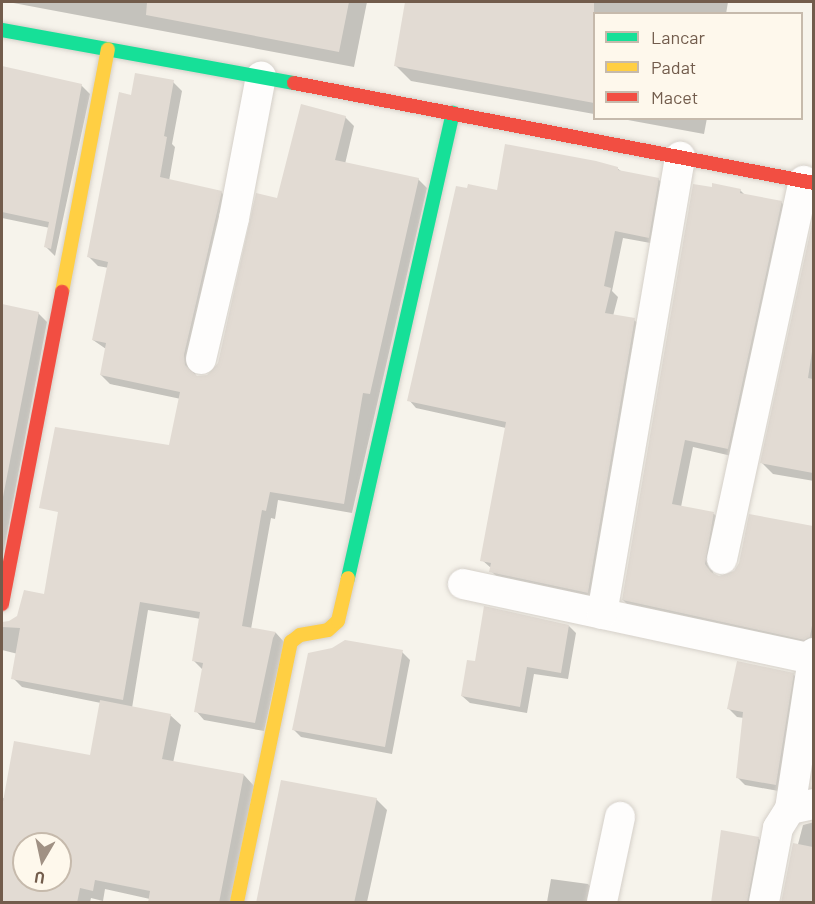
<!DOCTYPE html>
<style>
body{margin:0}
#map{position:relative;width:815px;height:904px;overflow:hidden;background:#f6f3eb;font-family:Barlow,sans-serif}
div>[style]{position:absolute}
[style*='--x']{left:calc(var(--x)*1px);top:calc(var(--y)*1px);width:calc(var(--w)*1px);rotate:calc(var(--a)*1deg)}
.shadow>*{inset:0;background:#0003}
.building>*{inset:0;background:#e2dbd3}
.roads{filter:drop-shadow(0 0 2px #d5d0c9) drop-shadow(0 0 2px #d5d0c9)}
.street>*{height:30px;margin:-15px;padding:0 15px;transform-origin:15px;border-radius:15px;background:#fefdfc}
.fast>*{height:14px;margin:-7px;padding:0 7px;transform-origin:7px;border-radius:7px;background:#16e098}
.slow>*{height:14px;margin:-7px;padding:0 7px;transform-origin:7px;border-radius:7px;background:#ffcf43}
.jam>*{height:14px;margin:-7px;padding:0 7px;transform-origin:7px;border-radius:7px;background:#f24e42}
span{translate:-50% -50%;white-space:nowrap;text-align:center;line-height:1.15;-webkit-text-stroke:6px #fef8ec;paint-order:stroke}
.frame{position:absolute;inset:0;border:3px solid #725c4c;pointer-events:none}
.legend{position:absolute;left:593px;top:12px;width:210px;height:108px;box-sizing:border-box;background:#fef8ec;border:2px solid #c6baac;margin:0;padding:8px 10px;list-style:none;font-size:18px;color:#725c4c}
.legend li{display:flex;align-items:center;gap:12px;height:30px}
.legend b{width:30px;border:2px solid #c6baac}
.north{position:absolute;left:12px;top:832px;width:60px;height:60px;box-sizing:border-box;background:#fef8ec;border:2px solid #c6baac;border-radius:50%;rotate:189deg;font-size:16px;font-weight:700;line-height:24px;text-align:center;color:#725c4c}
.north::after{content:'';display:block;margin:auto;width:21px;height:27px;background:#a09184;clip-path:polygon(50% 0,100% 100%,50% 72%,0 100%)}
</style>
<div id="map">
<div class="shadow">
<i style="clip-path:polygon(8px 2px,367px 2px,354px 67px)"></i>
<i style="clip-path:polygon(407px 2px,728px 2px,726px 14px,594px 14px,594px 114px,411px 81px,395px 65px)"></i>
<i style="clip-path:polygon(2px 57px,2px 68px,81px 85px,90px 94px,55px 256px,46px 247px,50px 228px,2px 218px)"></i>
<i style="clip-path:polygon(evenodd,173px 82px,182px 91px,172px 144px,175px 147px,169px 181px,221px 192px,230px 201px,193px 365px,196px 377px,207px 377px,219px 364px,278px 199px,345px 117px,354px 126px,345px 164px,418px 179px,427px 188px,352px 513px,278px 500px,275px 519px,271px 518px,251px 629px,276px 633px,284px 642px,264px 731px,204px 720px,196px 711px,203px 670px,194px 661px,201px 619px,148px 610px,132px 708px,170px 715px,181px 725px,173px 763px,244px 775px,254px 786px,230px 902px,149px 902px,150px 899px,105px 889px,103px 901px,91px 898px,90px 902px,2px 902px,2px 799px,91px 756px,101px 703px,22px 687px,13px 678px,18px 654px,2px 650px,2px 623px,9px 623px,46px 596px,170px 447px,181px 399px,110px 384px,101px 375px,106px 349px,93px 340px,109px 268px,98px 266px,89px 257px,132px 97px,173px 82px,24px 844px,60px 844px,60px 880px,24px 880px,24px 844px)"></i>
<i style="clip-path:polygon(617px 118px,707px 118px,704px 134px)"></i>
<i style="clip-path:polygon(617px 168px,622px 172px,658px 179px,666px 187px,656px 244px,623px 238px,612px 291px,618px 297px,613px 316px,634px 320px,642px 327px,595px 600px,499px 579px,491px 571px,491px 568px,482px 560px,506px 428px,416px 408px,409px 400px,498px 191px)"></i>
<i style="clip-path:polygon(740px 190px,745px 195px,781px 202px,790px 211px,736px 457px,693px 447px,681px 507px,714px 514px,722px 522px,713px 573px,719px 578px,735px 572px,740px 564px,750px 516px,814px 528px,814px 647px,632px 609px,623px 600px)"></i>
<i style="clip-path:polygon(814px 226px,814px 481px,773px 474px,762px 463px)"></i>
<i style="clip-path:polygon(2px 306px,38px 313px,47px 322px,2px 560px)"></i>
<i style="clip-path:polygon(569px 626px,576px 633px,568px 679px,534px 674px,527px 713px,470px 703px,462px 696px,476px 663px)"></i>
<i style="clip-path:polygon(402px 652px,410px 660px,392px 754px,301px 737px,294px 730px)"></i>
<i style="clip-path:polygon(793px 674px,801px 682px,784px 792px,745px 785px,737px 777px,744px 718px,737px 717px,729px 709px)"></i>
<i style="clip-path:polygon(376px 799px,387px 810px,367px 902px,258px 902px)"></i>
<i style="clip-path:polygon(814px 822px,814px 902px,783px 902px,803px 825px)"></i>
<i style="clip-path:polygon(758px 838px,768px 848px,758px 902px,712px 902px)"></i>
<i style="clip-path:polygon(551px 879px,588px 884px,597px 894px,596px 902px,547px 902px)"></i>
</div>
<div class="building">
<i style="clip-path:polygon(147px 2px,349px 2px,339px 52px,146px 15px)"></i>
<i style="clip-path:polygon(405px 2px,594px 2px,594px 103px,394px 66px)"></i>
<i style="clip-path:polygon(2px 66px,82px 84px,51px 249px,44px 247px,49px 222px,2px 212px)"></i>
<i style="clip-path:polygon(135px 73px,174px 80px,164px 136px,167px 137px,160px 177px,222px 191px,184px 355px,185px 365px,197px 376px,207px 375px,218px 363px,256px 193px,277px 198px,301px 104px,346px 116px,335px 160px,419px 178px,370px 394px,363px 393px,344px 504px,270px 492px,266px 511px,262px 510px,242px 626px,276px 632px,273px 638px,255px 723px,194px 712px,203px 663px,192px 661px,200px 612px,140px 602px,123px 700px,11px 679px,20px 628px,2px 627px,2px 622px,9px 621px,17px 616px,24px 590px,44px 594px,58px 512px,39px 508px,55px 427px,169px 445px,180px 392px,100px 375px,106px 343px,92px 340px,108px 262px,87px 257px,119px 92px,131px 95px)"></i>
<i style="clip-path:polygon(505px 144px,596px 161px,618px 167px,618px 170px,659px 178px,649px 238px,615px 231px,604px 286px,611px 288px,605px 313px,635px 318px,588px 593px,489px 572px,491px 563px,480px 561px,506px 422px,407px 401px,456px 186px,467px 188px,468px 184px,497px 190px)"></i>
<i style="clip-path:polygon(712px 183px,741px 189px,740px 193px,782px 201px,728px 449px,685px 440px,672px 504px,714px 512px,705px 564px,711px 572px,719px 576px,734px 571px,739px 563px,749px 514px,813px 526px,813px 620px,810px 637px,804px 640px,622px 600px,693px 184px,712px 187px)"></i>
<i style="clip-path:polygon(813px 219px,813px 345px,808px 378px,813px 379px,813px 473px,760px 463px)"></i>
<i style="clip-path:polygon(2px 304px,39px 312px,2px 502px)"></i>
<i style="clip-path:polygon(484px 606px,569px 625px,561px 673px,527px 667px,520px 707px,461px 696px,467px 660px,475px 661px)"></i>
<i style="clip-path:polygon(345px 640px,403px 650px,385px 747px,292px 730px,308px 653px,332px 648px)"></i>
<i style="clip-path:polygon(737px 661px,794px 673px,776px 785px,736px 778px,743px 712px,727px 709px)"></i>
<i style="clip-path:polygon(evenodd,100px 700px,171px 714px,162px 759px,244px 774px,219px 903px,148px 903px,150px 891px,95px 880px,93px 891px,80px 888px,77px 903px,2px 903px,2px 807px,14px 741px,90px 755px,100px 700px,24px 844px,60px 844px,60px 880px,24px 880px,24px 844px)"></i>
<i style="clip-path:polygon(281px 780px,377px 798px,354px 903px,256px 903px)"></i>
<i style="clip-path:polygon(721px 830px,759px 837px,747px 903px,711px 903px)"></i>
<i style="clip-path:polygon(793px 843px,813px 847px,813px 903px,781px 903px)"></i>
</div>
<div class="roads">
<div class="street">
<i style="--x:201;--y:359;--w:145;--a:-76.8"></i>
<i style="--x:234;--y:218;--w:144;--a:-79.2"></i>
<i style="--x:722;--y:559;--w:387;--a:-77.8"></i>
<i style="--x:463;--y:584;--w:357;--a:12.1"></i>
<i style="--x:602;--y:614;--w:464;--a:-80.3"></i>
<i style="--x:790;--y:809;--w:158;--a:-81.3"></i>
<i style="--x:602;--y:902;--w:87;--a:-78"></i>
<i style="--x:764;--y:902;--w:75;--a:-79.3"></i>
<i style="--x:778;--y:828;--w:22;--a:-58"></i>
<i style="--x:790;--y:809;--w:25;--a:-12"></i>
</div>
<div class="fast">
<i style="--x:2;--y:30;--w:297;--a:10.3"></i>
<i style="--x:348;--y:578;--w:477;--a:-77.3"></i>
</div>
<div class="slow">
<i style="--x:62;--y:292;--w:247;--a:-79.3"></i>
<i style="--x:237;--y:902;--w:266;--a:-78.3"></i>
<i style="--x:291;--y:642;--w:11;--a:-38"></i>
<i style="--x:300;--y:635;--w:28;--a:-10"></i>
<i style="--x:328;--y:630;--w:13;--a:-42"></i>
<i style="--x:338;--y:621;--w:44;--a:-76.9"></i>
</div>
<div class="jam">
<i style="--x:294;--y:83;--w:530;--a:10.89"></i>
<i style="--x:2;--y:604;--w:318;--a:-79.1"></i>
</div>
</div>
<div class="frame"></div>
<ul class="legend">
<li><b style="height:8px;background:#16e098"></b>Lancar</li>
<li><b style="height:8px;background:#ffcf43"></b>Padat</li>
<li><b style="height:8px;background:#f24e42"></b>Macet</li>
</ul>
<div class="north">U</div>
</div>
